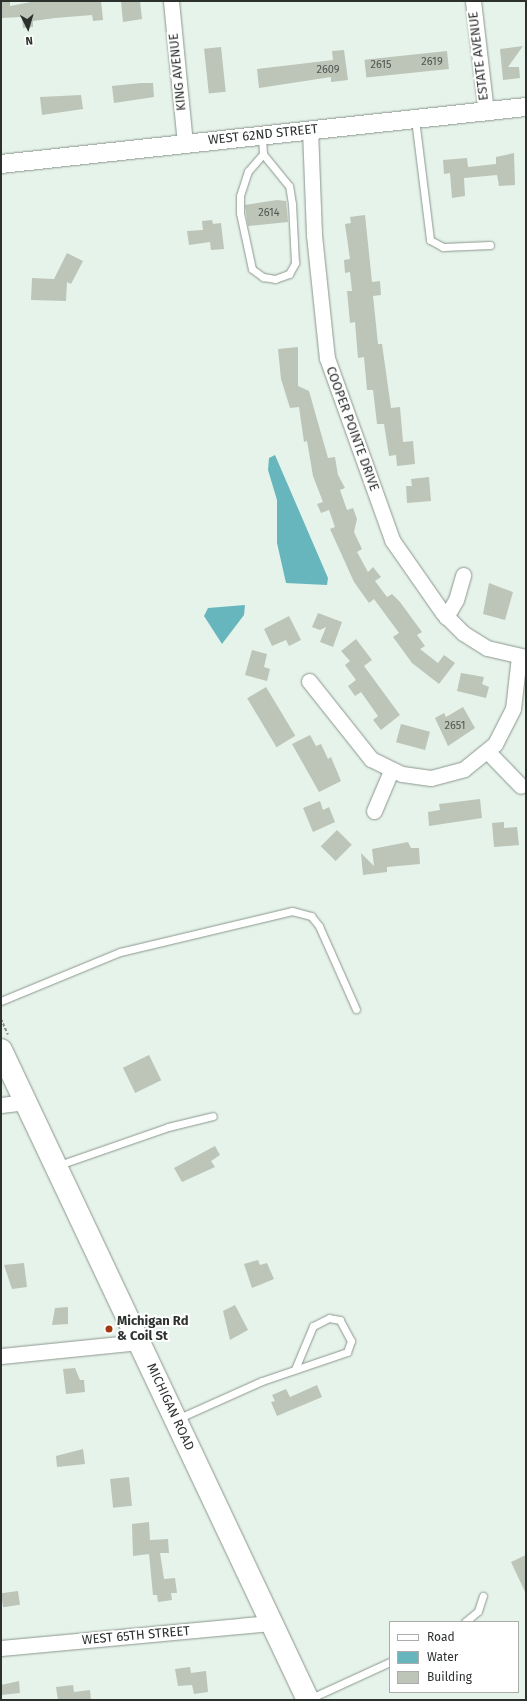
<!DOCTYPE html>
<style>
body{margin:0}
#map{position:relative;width:527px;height:1701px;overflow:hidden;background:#e6f3ea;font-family:"Fira Sans",sans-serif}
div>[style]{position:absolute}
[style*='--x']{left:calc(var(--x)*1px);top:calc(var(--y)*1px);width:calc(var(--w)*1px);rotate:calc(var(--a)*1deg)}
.water>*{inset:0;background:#68b6bd}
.building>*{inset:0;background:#bdc4b8;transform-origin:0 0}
.path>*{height:2px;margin-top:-1px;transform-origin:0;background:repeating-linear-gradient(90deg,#8a938d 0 3px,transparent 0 5px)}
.roads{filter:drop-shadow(0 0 1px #8b978e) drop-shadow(0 0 1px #8b978e)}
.service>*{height:7px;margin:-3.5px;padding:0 3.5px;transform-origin:3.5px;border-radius:3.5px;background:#fff}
.minor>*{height:15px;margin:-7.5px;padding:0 7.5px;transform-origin:7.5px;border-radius:7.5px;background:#fff}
.tertiary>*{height:18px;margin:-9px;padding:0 9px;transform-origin:9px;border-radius:9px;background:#fff}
.primary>*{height:22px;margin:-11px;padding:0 11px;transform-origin:11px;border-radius:11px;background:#fff}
.dots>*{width:11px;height:11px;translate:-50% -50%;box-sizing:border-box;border:2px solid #fff;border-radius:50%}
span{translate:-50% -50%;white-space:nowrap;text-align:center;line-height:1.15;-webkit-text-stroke:4px #fff;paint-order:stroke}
.number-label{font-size:11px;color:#505650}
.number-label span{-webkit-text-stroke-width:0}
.street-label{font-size:13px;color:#2c312e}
.poi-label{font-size:13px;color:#2c312e;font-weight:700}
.left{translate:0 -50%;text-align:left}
.frame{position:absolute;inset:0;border:2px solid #2c312e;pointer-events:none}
.legend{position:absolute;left:389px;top:1621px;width:130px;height:72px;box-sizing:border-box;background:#fff;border:1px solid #abadab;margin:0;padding:5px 7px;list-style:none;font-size:12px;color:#2c312e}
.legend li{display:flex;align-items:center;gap:8px;height:20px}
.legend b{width:20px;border:1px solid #abadab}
.north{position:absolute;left:8px;top:8px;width:40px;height:40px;-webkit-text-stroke:3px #fff;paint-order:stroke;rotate:175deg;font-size:11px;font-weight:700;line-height:16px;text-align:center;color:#2c312e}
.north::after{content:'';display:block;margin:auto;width:14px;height:18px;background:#2c312e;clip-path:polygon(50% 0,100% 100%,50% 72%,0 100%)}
</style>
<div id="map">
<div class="water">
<i style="clip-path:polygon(275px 455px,328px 578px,327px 585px,286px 583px,277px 543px,277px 500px,268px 470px,269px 458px)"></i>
<i style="clip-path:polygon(245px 605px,244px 615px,222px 644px,204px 616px,208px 608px)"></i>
</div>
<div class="building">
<i style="clip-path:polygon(1px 1px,10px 1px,10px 6px,36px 1px,101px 1px,103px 20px,93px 21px,92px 15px,55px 18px,33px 21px,33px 27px,23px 28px,22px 17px,1px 18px)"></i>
<i style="clip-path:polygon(121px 1px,140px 1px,142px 19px,123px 22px)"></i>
<i style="clip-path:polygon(523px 46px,508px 67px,519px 67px,520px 78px,503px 80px,500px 49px)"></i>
<i style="left:221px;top:47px;width:45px;height:17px;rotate:84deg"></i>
<i style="clip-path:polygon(344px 50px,348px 80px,331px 82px,331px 77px,259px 88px,257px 69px,333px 60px,332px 51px)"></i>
<i style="left:447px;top:51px;width:18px;height:83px;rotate:84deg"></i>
<i style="clip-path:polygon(141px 83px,153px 83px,154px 97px,114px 103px,112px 86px)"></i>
<i style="clip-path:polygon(81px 95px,83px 109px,42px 115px,40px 97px)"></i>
<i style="clip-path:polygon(514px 153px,515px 185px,499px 186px,497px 175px,464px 178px,465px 196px,452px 198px,450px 173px,444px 174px,443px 160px,467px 158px,468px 167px,496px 164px,496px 157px)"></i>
<i style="clip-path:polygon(277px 200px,286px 201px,288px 222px,248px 226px,245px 205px)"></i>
<i style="clip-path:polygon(365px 215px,372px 282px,380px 281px,381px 295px,373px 296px,378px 344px,382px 344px,391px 408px,400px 407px,403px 442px,413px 441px,415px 464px,397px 466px,396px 455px,389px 456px,384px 424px,377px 424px,373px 390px,367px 390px,364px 357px,358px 358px,355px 322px,350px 323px,347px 291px,352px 291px,350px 272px,345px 273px,344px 260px,350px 259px,345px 224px,351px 223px,350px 217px)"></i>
<i style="clip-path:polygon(212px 220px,213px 224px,221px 223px,224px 249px,211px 250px,210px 242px,189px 245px,187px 231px,203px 230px,202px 221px)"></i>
<i style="clip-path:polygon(67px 253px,83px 261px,71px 284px,67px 282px,66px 301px,31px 300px,32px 278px,54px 279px)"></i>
<i style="clip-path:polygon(298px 347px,298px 386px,309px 391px,328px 458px,335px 457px,338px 475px,345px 488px,340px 490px,347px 510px,353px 508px,357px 519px,354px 532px,362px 549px,357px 552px,368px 572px,373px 567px,381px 577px,375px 581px,387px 597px,392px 594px,400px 602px,422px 632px,417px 635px,425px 646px,420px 649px,438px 663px,444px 655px,455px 663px,439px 684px,412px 663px,393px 637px,399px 633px,374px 599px,369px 603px,354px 582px,330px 529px,335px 527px,329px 510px,321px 513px,317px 504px,323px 502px,313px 476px,307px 441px,304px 442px,299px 407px,290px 408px,281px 379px,278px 349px)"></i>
<i style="clip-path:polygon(429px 477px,431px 501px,407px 503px,406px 486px,412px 486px,411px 479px)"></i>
<i style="clip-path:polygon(489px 583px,513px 592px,505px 620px,483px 614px)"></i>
<i style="clip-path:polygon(318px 613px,342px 622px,333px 647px,320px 642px,326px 627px,320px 630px,312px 627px)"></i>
<i style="clip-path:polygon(289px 616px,301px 640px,289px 646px,286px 640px,272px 646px,264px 629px)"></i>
<i style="clip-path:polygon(356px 639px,372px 660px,364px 666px,400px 715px,381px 730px,373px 720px,378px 716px,361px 692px,355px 696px,348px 686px,356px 680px,345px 665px,350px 661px,341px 651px)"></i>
<i style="clip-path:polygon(252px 650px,267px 654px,264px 667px,270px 669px,267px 681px,245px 675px)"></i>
<i style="clip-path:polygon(461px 673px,484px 677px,482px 684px,489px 687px,486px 698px,457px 691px)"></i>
<i style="left:266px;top:687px;width:57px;height:22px;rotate:59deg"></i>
<i style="clip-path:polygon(463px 707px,475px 728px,448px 746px,435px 718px,444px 713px,446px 717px)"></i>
<i style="left:401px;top:724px;width:30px;height:19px;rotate:15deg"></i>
<i style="clip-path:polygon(310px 735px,316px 746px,321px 744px,328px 759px,331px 757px,341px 781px,319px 792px,292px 744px)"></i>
<i style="clip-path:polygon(480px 799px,482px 818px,429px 826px,428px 812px,440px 810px,439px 804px)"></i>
<i style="clip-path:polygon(320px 801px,323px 810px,329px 807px,335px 822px,313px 832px,303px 808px)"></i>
<i style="clip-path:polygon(504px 822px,504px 828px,517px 827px,519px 845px,494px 847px,492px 823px)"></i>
<i style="left:337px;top:830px;width:21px;height:23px;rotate:45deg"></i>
<i style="clip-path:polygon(408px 842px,411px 848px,419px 848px,420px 864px,387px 867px,387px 872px,363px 875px,361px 853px,374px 866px,372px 849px)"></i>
<i style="left:149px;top:1055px;width:28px;height:29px;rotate:64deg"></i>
<i style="clip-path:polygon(215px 1146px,220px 1155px,211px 1161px,215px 1167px,182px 1182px,174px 1168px)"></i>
<i style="clip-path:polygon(258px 1260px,260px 1265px,267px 1263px,274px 1279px,252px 1288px,244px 1264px)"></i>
<i style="clip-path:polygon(24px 1263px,27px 1287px,12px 1289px,4px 1265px)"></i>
<i style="clip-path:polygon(235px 1305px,248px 1330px,230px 1340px,223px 1311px)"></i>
<i style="clip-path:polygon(68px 1307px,68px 1324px,52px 1325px,55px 1308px)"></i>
<i style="clip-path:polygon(75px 1368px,80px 1380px,84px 1380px,85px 1392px,66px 1394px,63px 1369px)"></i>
<i style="clip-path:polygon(317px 1385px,322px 1397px,277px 1416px,271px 1402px,275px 1401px,272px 1395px,286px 1389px,290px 1397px)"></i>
<i style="clip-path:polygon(83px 1449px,85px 1464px,57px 1467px,56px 1456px)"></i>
<i style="left:129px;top:1477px;width:29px;height:19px;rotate:84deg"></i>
<i style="clip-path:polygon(149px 1522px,150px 1540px,168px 1539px,169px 1553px,160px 1553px,164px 1579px,175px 1578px,177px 1593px,171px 1593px,172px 1600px,158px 1602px,157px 1595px,153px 1595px,149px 1554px,133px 1556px,132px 1524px)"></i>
<i style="clip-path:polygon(526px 1555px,526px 1594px,511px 1562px)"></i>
<i style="left:18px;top:1591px;width:14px;height:17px;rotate:82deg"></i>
<i style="clip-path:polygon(190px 1667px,191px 1673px,206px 1671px,208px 1692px,194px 1694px,192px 1685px,178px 1686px,175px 1669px)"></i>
<i style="clip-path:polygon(19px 1681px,20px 1693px,1px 1695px,1px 1685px)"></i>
<i style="clip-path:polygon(73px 1685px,74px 1692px,90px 1690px,91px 1700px,58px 1700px,56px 1687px)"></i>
</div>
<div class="path">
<i style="--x:1;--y:1019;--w:17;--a:66"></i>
</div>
<div class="roads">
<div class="service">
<i style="--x:415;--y:119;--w:122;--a:82.9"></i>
<i style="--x:430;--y:240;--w:15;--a:28"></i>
<i style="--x:443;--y:247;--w:47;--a:-2.4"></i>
<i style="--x:262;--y:136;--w:18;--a:87"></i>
<i style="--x:263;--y:154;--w:23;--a:131"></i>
<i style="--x:248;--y:171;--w:26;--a:108"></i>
<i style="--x:240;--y:196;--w:17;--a:90"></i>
<i style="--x:240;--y:213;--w:57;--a:77.9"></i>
<i style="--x:252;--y:269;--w:14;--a:36"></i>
<i style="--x:263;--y:277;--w:12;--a:9"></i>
<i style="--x:275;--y:279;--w:15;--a:-20"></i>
<i style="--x:289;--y:274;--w:13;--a:-61"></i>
<i style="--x:295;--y:263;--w:59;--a:-92.9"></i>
<i style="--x:292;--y:204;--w:18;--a:-99"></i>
<i style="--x:289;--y:186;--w:41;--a:-129.1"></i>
<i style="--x:1;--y:1001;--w:129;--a:-22.4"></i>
<i style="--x:120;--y:952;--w:177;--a:-13.4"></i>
<i style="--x:292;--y:911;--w:20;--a:15"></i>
<i style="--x:311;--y:916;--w:13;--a:51"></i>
<i style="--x:319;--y:926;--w:91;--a:66"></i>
<i style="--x:59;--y:1165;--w:115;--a:-19.2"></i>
<i style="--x:168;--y:1127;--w:46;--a:-13.7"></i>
<i style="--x:177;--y:1419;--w:93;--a:-24.1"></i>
<i style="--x:262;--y:1381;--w:90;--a:-18.8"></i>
<i style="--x:347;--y:1352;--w:12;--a:-70"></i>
<i style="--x:351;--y:1341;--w:24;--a:-118"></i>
<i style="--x:340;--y:1320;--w:11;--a:-170"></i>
<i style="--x:329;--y:1318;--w:18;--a:153"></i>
<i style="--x:313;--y:1326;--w:47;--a:112.7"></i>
<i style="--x:465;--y:1622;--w:17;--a:-40"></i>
<i style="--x:478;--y:1611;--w:16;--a:-72"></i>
<i style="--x:309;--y:1699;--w:89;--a:-24.6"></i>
</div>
<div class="minor">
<i style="--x:171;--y:1;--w:143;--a:84.4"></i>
<i style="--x:473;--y:1;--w:112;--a:83.3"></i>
<i style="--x:310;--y:130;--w:105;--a:87.8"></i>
<i style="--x:314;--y:235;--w:124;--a:84"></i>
<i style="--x:327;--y:358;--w:193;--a:70.3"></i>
<i style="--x:392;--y:540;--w:89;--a:55.1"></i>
<i style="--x:443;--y:613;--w:28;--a:45"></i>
<i style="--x:463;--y:633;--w:28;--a:32"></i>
<i style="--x:487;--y:648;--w:40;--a:13"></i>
<i style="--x:446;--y:617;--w:20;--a:-60"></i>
<i style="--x:456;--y:600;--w:26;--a:-74"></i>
<i style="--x:309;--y:681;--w:100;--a:51.5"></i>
<i style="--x:371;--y:759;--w:34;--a:26"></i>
<i style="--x:402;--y:774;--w:29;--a:8"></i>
<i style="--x:431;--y:778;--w:34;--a:-15"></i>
<i style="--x:464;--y:769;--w:40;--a:-39"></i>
<i style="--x:495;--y:744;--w:39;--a:-63"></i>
<i style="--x:513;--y:709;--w:53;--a:-83.5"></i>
<i style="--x:488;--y:752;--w:47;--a:45.9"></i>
<i style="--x:374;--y:811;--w:43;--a:-67"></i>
<i style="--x:1;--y:1105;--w:25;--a:-7"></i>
<i style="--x:1;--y:1356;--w:139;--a:-5.8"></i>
<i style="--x:1;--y:1648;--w:271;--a:-5.3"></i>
</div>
<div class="tertiary">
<i style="--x:1;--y:164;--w:528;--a:-6.2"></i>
</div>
<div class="primary">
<i style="--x:1;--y:1050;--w:719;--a:64.72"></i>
</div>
</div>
<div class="dots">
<i style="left:109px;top:1329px;background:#9f3a0f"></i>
</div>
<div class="number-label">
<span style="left:432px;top:62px">2619</span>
<span style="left:381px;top:65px">2615</span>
<span style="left:328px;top:70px">2609</span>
<span style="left:269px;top:213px">2614</span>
<span style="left:455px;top:726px">2651</span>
</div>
<div class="street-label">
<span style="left:479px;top:56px;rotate:-97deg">ESTATE AVENUE</span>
<span style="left:178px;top:72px;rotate:-96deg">KING AVENUE</span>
<span style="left:263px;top:135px;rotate:-6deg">WEST 62ND STREET</span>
<span style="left:352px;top:429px;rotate:70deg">COOPER POINTE DRIVE</span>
<span style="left:170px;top:1407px;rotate:65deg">MICHIGAN ROAD</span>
<span style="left:136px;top:1636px;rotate:-5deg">WEST 65TH STREET</span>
</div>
<div class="poi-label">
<span class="left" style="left:117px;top:1329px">Michigan Rd<br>&amp; Coil St</span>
</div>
<div class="frame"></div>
<ul class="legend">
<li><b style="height:5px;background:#fff"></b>Road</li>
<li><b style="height:11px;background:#68b6bd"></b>Water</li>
<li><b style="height:11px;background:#bdc4b8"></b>Building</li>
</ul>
<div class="north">N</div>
</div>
